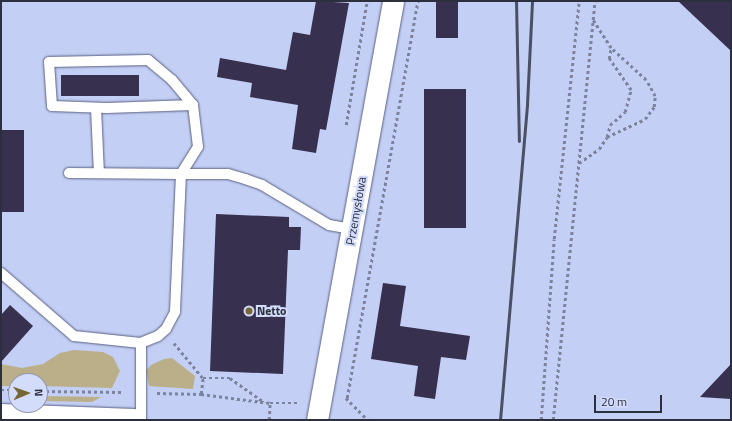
<!DOCTYPE html>
<meta charset="utf-8">
<style>
body{margin:0}
#map{position:relative;width:732px;height:421px;overflow:hidden;background:#c4cff5;font-family:"Titillium Web",sans-serif}
div>[style]{position:absolute}
[style*='--x']{left:calc(var(--x)*1px);top:calc(var(--y)*1px);width:calc(var(--w)*1px);rotate:calc(var(--a)*1deg)}
.green>*{inset:0;background:#baaf89}
.building>*{inset:0;background:#37304f;transform-origin:0 0}
.path>*{height:2.5px;margin-top:-1.25px;transform-origin:0;background:repeating-linear-gradient(90deg,#7c839e 0 3px,transparent 0 6px)}
.roads{filter:drop-shadow(0 0 1px #596182) drop-shadow(0 0 1px #596182)}
.lane>*{height:10px;margin:-5px;padding:0 5px;transform-origin:5px;border-radius:5px;background:#fff}
.street>*{height:21px;margin:-10.5px;padding:0 10.5px;transform-origin:10.5px;border-radius:10.5px;background:#fff}
.secondary>*{height:22px;margin:-11px;padding:0 11px;transform-origin:11px;border-radius:11px;background:#fff}
.rail>*{height:3px;margin:-1.5px;padding:0 1.5px;transform-origin:1.5px;border-radius:1.5px;background:#4a4f63}
.dots>*{width:11px;height:11px;translate:-50% -50%;box-sizing:border-box;border:2px solid #d3dcfb;border-radius:50%}
span{translate:-50% -50%;white-space:nowrap;text-align:center;line-height:1.15;-webkit-text-stroke:4px #d3dcfb;paint-order:stroke}
.street-label{font-size:12px;color:#2b2f3e}
.poi-label{font-size:12px;color:#2b2f3e;font-weight:700}
.left{translate:0 -50%;text-align:left}
.frame{position:absolute;inset:0;border:2px solid #2b2f3e;pointer-events:none}
.north{position:absolute;left:8px;top:373px;width:40px;height:40px;box-sizing:border-box;background:#d3dcfb;border:1px solid #9097af;border-radius:50%;rotate:88deg;font-size:11px;font-weight:700;line-height:16px;text-align:center;color:#2b2f3e}
.north::after{content:'';display:block;margin:auto;width:14px;height:18px;background:#766735;clip-path:polygon(50% 0,100% 100%,50% 72%,0 100%)}
.scale{position:absolute;left:594px;top:395px;width:68px;height:18px;box-sizing:border-box;border:2px solid #2b2f3e;border-top:0;padding-left:5px;font-size:12px;line-height:14px;white-space:nowrap;color:#2b2f3e;-webkit-text-stroke:3px #d3dcfb;paint-order:stroke}
</style>
<div id="map">
<div class="green">
<i style="clip-path:polygon(74px 350px,103px 352px,113px 357px,120px 371px,112px 388px,40px 386px,40px 381px,16px 381px,16px 386px,1px 386px,1px 364px,22px 368px,43px 364px,60px 353px)"></i>
<i style="clip-path:polygon(172px 358px,195px 376px,193px 389px,149px 386px,146px 371px,151px 365px,164px 359px)"></i>
<i style="clip-path:polygon(40px 396px,101px 397px,92px 402px,40px 401px)"></i>
</div>
<div class="building">
<i style="clip-path:polygon(316px 1px,349px 3px,326px 130px,320px 129px,316px 153px,292px 149px,298px 105px,250px 97px,252px 83px,217px 77px,220px 58px,286px 70px,293px 32px,310px 35px)"></i>
<i style="left:436px;top:1px;width:22px;height:37px"></i>
<i style="clip-path:polygon(678px 1px,731px 1px,731px 51px)"></i>
<i style="left:61px;top:75px;width:78px;height:21px"></i>
<i style="left:424px;top:89px;width:42px;height:139px"></i>
<i style="left:1px;top:130px;width:23px;height:82px"></i>
<i style="clip-path:polygon(216px 214px,289px 217px,289px 227px,301px 227px,300px 250px,288px 250px,283px 374px,210px 371px)"></i>
<i style="clip-path:polygon(383px 283px,406px 286px,400px 326px,470px 336px,466px 360px,441px 357px,435px 399px,414px 396px,418px 366px,371px 359px)"></i>
<i style="clip-path:polygon(10px 305px,33px 326px,1px 362px,1px 315px)"></i>
<i style="clip-path:polygon(731px 364px,731px 399px,700px 397px)"></i>
</div>
<div class="path">
<i style="--x:346;--y:125;--w:126;--a:-80.4"></i>
<i style="--x:607;--y:137;--w:12;--a:-76"></i>
<i style="--x:610;--y:125;--w:20;--a:-41"></i>
<i style="--x:625;--y:112;--w:23;--a:-75"></i>
<i style="--x:631;--y:90;--w:38;--a:-125"></i>
<i style="--x:609;--y:59;--w:11;--a:-80"></i>
<i style="--x:579;--y:163;--w:24;--a:-35"></i>
<i style="--x:599;--y:149;--w:14;--a:-56"></i>
<i style="--x:607;--y:137;--w:42;--a:-25.3"></i>
<i style="--x:645;--y:119;--w:15;--a:-53"></i>
<i style="--x:654;--y:107;--w:11;--a:-85"></i>
<i style="--x:655;--y:96;--w:18;--a:-119"></i>
<i style="--x:646;--y:80;--w:47;--a:-137.6"></i>
<i style="--x:611;--y:48;--w:33;--a:-123"></i>
<i style="--x:174;--y:343;--w:45;--a:50.4"></i>
<i style="--x:1;--y:390;--w:15;--a:0"></i>
<i style="--x:40;--y:391;--w:84;--a:0.7"></i>
<i style="--x:157;--y:393;--w:44;--a:1.3"></i>
<i style="--x:201;--y:394;--w:70;--a:7.4"></i>
<i style="--x:270;--y:403;--w:27;--a:0"></i>
<i style="--x:201;--y:394;--w:16;--a:-83"></i>
<i style="--x:203;--y:378;--w:27;--a:0"></i>
<i style="--x:230;--y:378;--w:42;--a:35.2"></i>
<i style="--x:346;--y:398;--w:31;--a:45"></i>
<i style="--x:347;--y:398;--w:403;--a:-79.9"></i>
<i style="--x:269;--y:420;--w:17;--a:-87"></i>
<i style="--x:541;--y:420;--w:181;--a:-85.9"></i>
<i style="--x:554;--y:239;--w:239;--a:-84"></i>
<i style="--x:553;--y:420;--w:421;--a:-84.3"></i>
</div>
<div class="roads">
<div class="lane">
<i style="--x:96;--y:108;--w:65;--a:87.4"></i>
<i style="--x:69;--y:173;--w:112;--a:0.5"></i>
<i style="--x:181;--y:174;--w:138;--a:92.5"></i>
<i style="--x:175;--y:312;--w:19;--a:118"></i>
<i style="--x:166;--y:329;--w:11;--a:139"></i>
<i style="--x:158;--y:336;--w:18;--a:158"></i>
<i style="--x:181;--y:174;--w:32;--a:-58"></i>
<i style="--x:198;--y:147;--w:42;--a:-96.8"></i>
<i style="--x:193;--y:105;--w:33;--a:-130"></i>
<i style="--x:172;--y:80;--w:31;--a:-140"></i>
<i style="--x:148;--y:60;--w:99;--a:178.8"></i>
<i style="--x:49;--y:62;--w:44;--a:86.1"></i>
<i style="--x:52;--y:106;--w:55;--a:2.1"></i>
<i style="--x:107;--y:108;--w:86;--a:-2"></i>
<i style="--x:181;--y:174;--w:47;--a:0"></i>
<i style="--x:228;--y:174;--w:18;--a:16"></i>
<i style="--x:245;--y:179;--w:18;--a:19"></i>
<i style="--x:262;--y:185;--w:78;--a:30.8"></i>
<i style="--x:329;--y:225;--w:23;--a:10"></i>
<i style="--x:1;--y:273;--w:96;--a:40.8"></i>
<i style="--x:74;--y:336;--w:67;--a:6"></i>
<i style="--x:141;--y:343;--w:77;--a:90"></i>
</div>
<div class="street">
<i style="--x:317;--y:420;--w:426;--a:-79.7"></i>
</div>
<div class="secondary">
<i style="--x:1;--y:415;--w:133;--a:2.2"></i>
</div>
</div>
<div class="rail">
<i style="--x:516;--y:1;--w:140;--a:88.8"></i>
<i style="--x:500;--y:420;--w:317;--a:-85.1"></i>
<i style="--x:527;--y:104;--w:103;--a:-87.2"></i>
</div>
<div class="dots">
<i style="left:249px;top:311px;background:#766735"></i>
</div>
<div class="street-label">
<span style="left:356px;top:211px;rotate:-80deg">Przemysłowa</span>
</div>
<div class="poi-label">
<span class="left" style="left:257px;top:311px">Netto</span>
</div>
<div class="frame"></div>
<div class="north">N</div>
<div class="scale">20 m</div>
</div>
